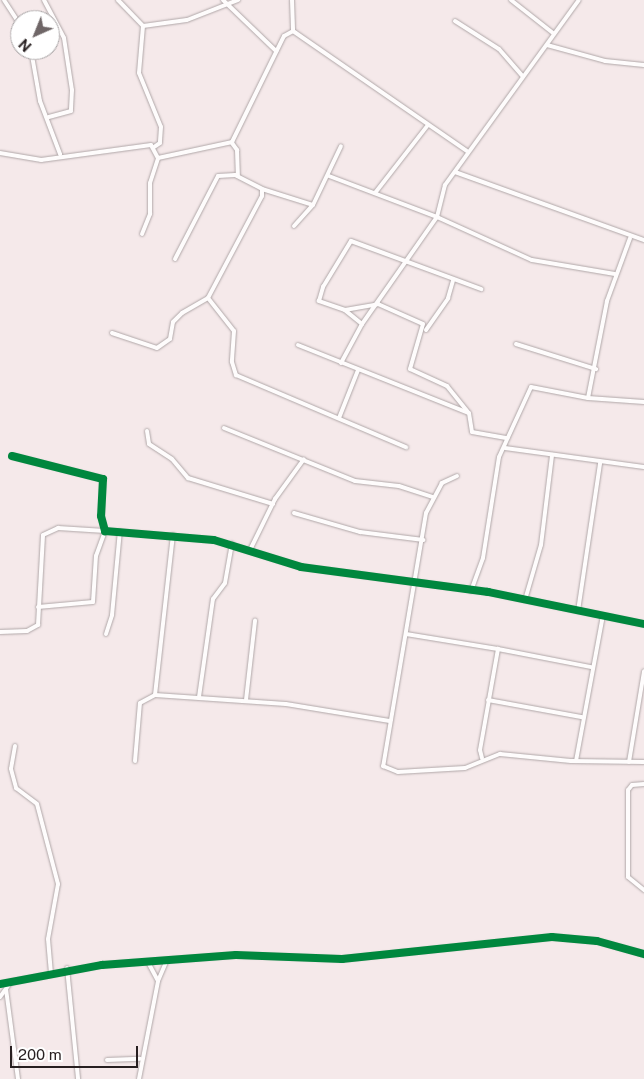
<!DOCTYPE html>
<style>
body{margin:0}
#map{position:relative;width:644px;height:1079px;overflow:hidden;background:#f5e9ea;font-family:"Public Sans",sans-serif}
div>[style]{position:absolute}
[style*='--x']{left:calc(var(--x)*1px);top:calc(var(--y)*1px);width:calc(var(--w)*1px);rotate:calc(var(--a)*1deg)}
.roads{filter:drop-shadow(0 0 1px #b0a7a8) drop-shadow(0 0 1px #b0a7a8)}
.street>*{height:4px;margin:-2px;padding:0 2px;transform-origin:2px;border-radius:2px;background:#fefcfc}
.cycleway>*{height:8px;margin:-4px;padding:0 4px;transform-origin:4px;border-radius:4px;background:#00873e}
span{translate:-50% -50%;white-space:nowrap;text-align:center;line-height:1.15;-webkit-text-stroke:4px #fff;paint-order:stroke}
.north{position:absolute;left:10px;top:10px;width:50px;height:50px;box-sizing:border-box;background:#fff;border:1px solid #a9a5a6;border-radius:50%;rotate:224deg;font-size:14px;font-weight:700;line-height:20px;text-align:center;color:#271f20}
.north::after{content:'';display:block;margin:auto;width:18px;height:22px;background:#6f6667;clip-path:polygon(50% 0,100% 100%,50% 72%,0 100%)}
.scale{position:absolute;left:10px;top:1046px;width:128px;height:22px;box-sizing:border-box;border:2px solid #271f20;border-top:0;padding-left:6px;font-size:15px;line-height:18px;white-space:nowrap;color:#271f20;-webkit-text-stroke:4px #fff;paint-order:stroke}
</style>
<div id="map">
<div class="roads">
<div class="street">
<i style="--x:4;--y:0;--w:30;--a:57"></i>
<i style="--x:44;--y:0;--w:43;--a:62.2"></i>
<i style="--x:64;--y:38;--w:53;--a:81.3"></i>
<i style="--x:72;--y:90;--w:21;--a:93"></i>
<i style="--x:71;--y:111;--w:23;--a:165"></i>
<i style="--x:118;--y:0;--w:36;--a:46"></i>
<i style="--x:143;--y:26;--w:47;--a:94.9"></i>
<i style="--x:139;--y:73;--w:58;--a:67.8"></i>
<i style="--x:161;--y:127;--w:16;--a:94"></i>
<i style="--x:160;--y:143;--w:7;--a:146"></i>
<i style="--x:223;--y:0;--w:74;--a:43.9"></i>
<i style="--x:292;--y:0;--w:31;--a:88"></i>
<i style="--x:511;--y:0;--w:53;--a:38.2"></i>
<i style="--x:455;--y:21;--w:52;--a:32.5"></i>
<i style="--x:499;--y:49;--w:35;--a:49"></i>
<i style="--x:143;--y:26;--w:44;--a:-7.8"></i>
<i style="--x:187;--y:20;--w:55;--a:-21.4"></i>
<i style="--x:547;--y:45;--w:60;--a:15.4"></i>
<i style="--x:605;--y:61;--w:39;--a:6"></i>
<i style="--x:31;--y:50;--w:52;--a:80"></i>
<i style="--x:40;--y:101;--w:57;--a:69.3"></i>
<i style="--x:232;--y:143;--w:9;--a:54"></i>
<i style="--x:237;--y:150;--w:26;--a:88"></i>
<i style="--x:0;--y:153;--w:42;--a:9.7"></i>
<i style="--x:41;--y:160;--w:111;--a:-7.8"></i>
<i style="--x:151;--y:145;--w:15;--a:62"></i>
<i style="--x:455;--y:172;--w:201;--a:19.8"></i>
<i style="--x:329;--y:176;--w:116;--a:20.8"></i>
<i style="--x:437;--y:217;--w:104;--a:24.4"></i>
<i style="--x:532;--y:260;--w:84;--a:9.6"></i>
<i style="--x:262;--y:189;--w:53;--a:17.4"></i>
<i style="--x:313;--y:205;--w:65;--a:-64.6"></i>
<i style="--x:375;--y:193;--w:86;--a:-52.1"></i>
<i style="--x:294;--y:226;--w:28;--a:-48"></i>
<i style="--x:142;--y:234;--w:22;--a:-68"></i>
<i style="--x:150;--y:214;--w:31;--a:-90"></i>
<i style="--x:150;--y:183;--w:26;--a:-72"></i>
<i style="--x:158;--y:158;--w:76;--a:-12.2"></i>
<i style="--x:232;--y:142;--w:118;--a:-63.9"></i>
<i style="--x:284;--y:36;--w:10;--a:-29"></i>
<i style="--x:293;--y:31;--w:211;--a:34.6"></i>
<i style="--x:175;--y:259;--w:93;--a:-62.6"></i>
<i style="--x:218;--y:176;--w:17;--a:-3"></i>
<i style="--x:235;--y:175;--w:30;--a:27"></i>
<i style="--x:262;--y:189;--w:7;--a:90"></i>
<i style="--x:262;--y:196;--w:115;--a:117.9"></i>
<i style="--x:208;--y:298;--w:42;--a:51.8"></i>
<i style="--x:234;--y:331;--w:31;--a:94"></i>
<i style="--x:232;--y:362;--w:14;--a:73"></i>
<i style="--x:236;--y:375;--w:185;--a:23"></i>
<i style="--x:345;--y:310;--w:34;--a:-10"></i>
<i style="--x:378;--y:304;--w:49;--a:24"></i>
<i style="--x:423;--y:324;--w:47;--a:106.1"></i>
<i style="--x:410;--y:369;--w:41;--a:24.7"></i>
<i style="--x:447;--y:386;--w:33;--a:51"></i>
<i style="--x:362;--y:324;--w:22;--a:-141"></i>
<i style="--x:345;--y:310;--w:28;--a:-161"></i>
<i style="--x:319;--y:301;--w:15;--a:-74"></i>
<i style="--x:323;--y:287;--w:54;--a:-58.7"></i>
<i style="--x:351;--y:241;--w:139;--a:20.3"></i>
<i style="--x:426;--y:330;--w:39;--a:-55"></i>
<i style="--x:448;--y:298;--w:18;--a:-74"></i>
<i style="--x:112;--y:333;--w:47;--a:18.4"></i>
<i style="--x:157;--y:348;--w:16;--a:-35"></i>
<i style="--x:170;--y:339;--w:17;--a:-80"></i>
<i style="--x:173;--y:322;--w:13;--a:-45"></i>
<i style="--x:182;--y:313;--w:30;--a:-30"></i>
<i style="--x:516;--y:344;--w:84;--a:17.4"></i>
<i style="--x:298;--y:345;--w:184;--a:21.7"></i>
<i style="--x:469;--y:413;--w:19;--a:81"></i>
<i style="--x:472;--y:432;--w:36;--a:10"></i>
<i style="--x:341;--y:363;--w:44;--a:-61.7"></i>
<i style="--x:362;--y:324;--w:131;--a:-55"></i>
<i style="--x:437;--y:217;--w:33;--a:-76"></i>
<i style="--x:445;--y:185;--w:228;--a:-54.1"></i>
<i style="--x:588;--y:398;--w:99;--a:-78.9"></i>
<i style="--x:607;--y:301;--w:67;--a:-69.9"></i>
<i style="--x:339;--y:418;--w:52;--a:-68.4"></i>
<i style="--x:224;--y:428;--w:141;--a:22"></i>
<i style="--x:355;--y:481;--w:44;--a:6.5"></i>
<i style="--x:399;--y:486;--w:35;--a:18"></i>
<i style="--x:147;--y:431;--w:13;--a:81"></i>
<i style="--x:149;--y:444;--w:27;--a:33"></i>
<i style="--x:172;--y:459;--w:25;--a:50"></i>
<i style="--x:188;--y:478;--w:89;--a:17"></i>
<i style="--x:505;--y:448;--w:140;--a:7.8"></i>
<i style="--x:12;--y:456;--w:94;--a:14.2"></i>
<i style="--x:103;--y:479;--w:37;--a:93"></i>
<i style="--x:101;--y:516;--w:16;--a:75"></i>
<i style="--x:105;--y:531;--w:109;--a:4.7"></i>
<i style="--x:214;--y:540;--w:91;--a:17.2"></i>
<i style="--x:301;--y:567;--w:189;--a:7.6"></i>
<i style="--x:488;--y:592;--w:159;--a:11.6"></i>
<i style="--x:457;--y:476;--w:17;--a:155"></i>
<i style="--x:442;--y:483;--w:34;--a:118"></i>
<i style="--x:426;--y:513;--w:257;--a:99.6"></i>
<i style="--x:383;--y:766;--w:16;--a:22"></i>
<i style="--x:398;--y:772;--w:67;--a:-3.4"></i>
<i style="--x:465;--y:768;--w:38;--a:-22"></i>
<i style="--x:500;--y:754;--w:71;--a:5.6"></i>
<i style="--x:571;--y:761;--w:73;--a:0.8"></i>
<i style="--x:294;--y:513;--w:69;--a:16.1"></i>
<i style="--x:360;--y:532;--w:64;--a:7.2"></i>
<i style="--x:250;--y:550;--w:57;--a:-63.9"></i>
<i style="--x:275;--y:499;--w:49;--a:-54.1"></i>
<i style="--x:471;--y:591;--w:35;--a:-70"></i>
<i style="--x:483;--y:558;--w:102;--a:-81"></i>
<i style="--x:499;--y:457;--w:77;--a:-65.4"></i>
<i style="--x:531;--y:387;--w:58;--a:10.9"></i>
<i style="--x:588;--y:398;--w:56;--a:4.1"></i>
<i style="--x:525;--y:600;--w:57;--a:-73.8"></i>
<i style="--x:541;--y:545;--w:91;--a:-83"></i>
<i style="--x:38;--y:607;--w:55;--a:-5.2"></i>
<i style="--x:93;--y:602;--w:46;--a:-86.3"></i>
<i style="--x:96;--y:556;--w:27;--a:-70"></i>
<i style="--x:578;--y:611;--w:150;--a:-81.5"></i>
<i style="--x:0;--y:632;--w:27;--a:-2"></i>
<i style="--x:27;--y:631;--w:13;--a:-29"></i>
<i style="--x:38;--y:625;--w:90;--a:-86.8"></i>
<i style="--x:43;--y:535;--w:17;--a:-25"></i>
<i style="--x:58;--y:528;--w:47;--a:3.7"></i>
<i style="--x:106;--y:634;--w:20;--a:-72"></i>
<i style="--x:112;--y:615;--w:84;--a:-84.6"></i>
<i style="--x:406;--y:634;--w:93;--a:9.3"></i>
<i style="--x:155;--y:695;--w:161;--a:-83.6"></i>
<i style="--x:199;--y:697;--w:99;--a:-81.9"></i>
<i style="--x:213;--y:599;--w:20;--a:-53"></i>
<i style="--x:225;--y:583;--w:40;--a:-80"></i>
<i style="--x:246;--y:700;--w:80;--a:-83.5"></i>
<i style="--x:488;--y:700;--w:96;--a:10.3"></i>
<i style="--x:15;--y:746;--w:23;--a:100"></i>
<i style="--x:11;--y:769;--w:20;--a:75"></i>
<i style="--x:16;--y:788;--w:26;--a:37"></i>
<i style="--x:37;--y:804;--w:83;--a:75.3"></i>
<i style="--x:58;--y:884;--w:56;--a:100.3"></i>
<i style="--x:48;--y:939;--w:32;--a:85"></i>
<i style="--x:482;--y:758;--w:8;--a:-104"></i>
<i style="--x:480;--y:750;--w:103;--a:-79.9"></i>
<i style="--x:498;--y:649;--w:95;--a:11"></i>
<i style="--x:135;--y:761;--w:58;--a:-85.1"></i>
<i style="--x:140;--y:703;--w:17;--a:-28"></i>
<i style="--x:155;--y:695;--w:131;--a:3.9"></i>
<i style="--x:286;--y:704;--w:105;--a:9.3"></i>
<i style="--x:576;--y:761;--w:147;--a:-79.5"></i>
<i style="--x:629;--y:762;--w:92;--a:-80.6"></i>
<i style="--x:644;--y:784;--w:12;--a:175"></i>
<i style="--x:632;--y:785;--w:6;--a:129"></i>
<i style="--x:628;--y:790;--w:87;--a:90"></i>
<i style="--x:628;--y:877;--w:21;--a:39"></i>
<i style="--x:149;--y:964;--w:19;--a:62"></i>
<i style="--x:67;--y:968;--w:112;--a:84.3"></i>
<i style="--x:0;--y:984;--w:104;--a:-10.6"></i>
<i style="--x:102;--y:965;--w:134;--a:-4.3"></i>
<i style="--x:236;--y:955;--w:106;--a:2.2"></i>
<i style="--x:342;--y:959;--w:211;--a:-6"></i>
<i style="--x:552;--y:937;--w:45;--a:5.1"></i>
<i style="--x:597;--y:941;--w:49;--a:15.5"></i>
<i style="--x:6;--y:989;--w:91;--a:82.4"></i>
<i style="--x:0;--y:997;--w:19;--a:-54"></i>
<i style="--x:107;--y:1060;--w:33;--a:-2"></i>
<i style="--x:139;--y:1079;--w:100;--a:-79"></i>
<i style="--x:158;--y:981;--w:21;--a:-67"></i>
</div>
</div>
<div class="cycleway">
<i style="--x:12;--y:456;--w:94;--a:14.2"></i>
<i style="--x:103;--y:479;--w:37;--a:93"></i>
<i style="--x:101;--y:516;--w:16;--a:75"></i>
<i style="--x:105;--y:531;--w:109;--a:4.7"></i>
<i style="--x:214;--y:540;--w:91;--a:17.2"></i>
<i style="--x:301;--y:567;--w:189;--a:7.6"></i>
<i style="--x:488;--y:592;--w:159;--a:11.6"></i>
<i style="--x:0;--y:984;--w:104;--a:-10.6"></i>
<i style="--x:102;--y:965;--w:134;--a:-4.3"></i>
<i style="--x:236;--y:955;--w:106;--a:2.2"></i>
<i style="--x:342;--y:959;--w:211;--a:-6"></i>
<i style="--x:552;--y:937;--w:45;--a:5.1"></i>
<i style="--x:597;--y:941;--w:49;--a:15.5"></i>
</div>
<div class="north">N</div>
<div class="scale">200 m</div>
</div>
